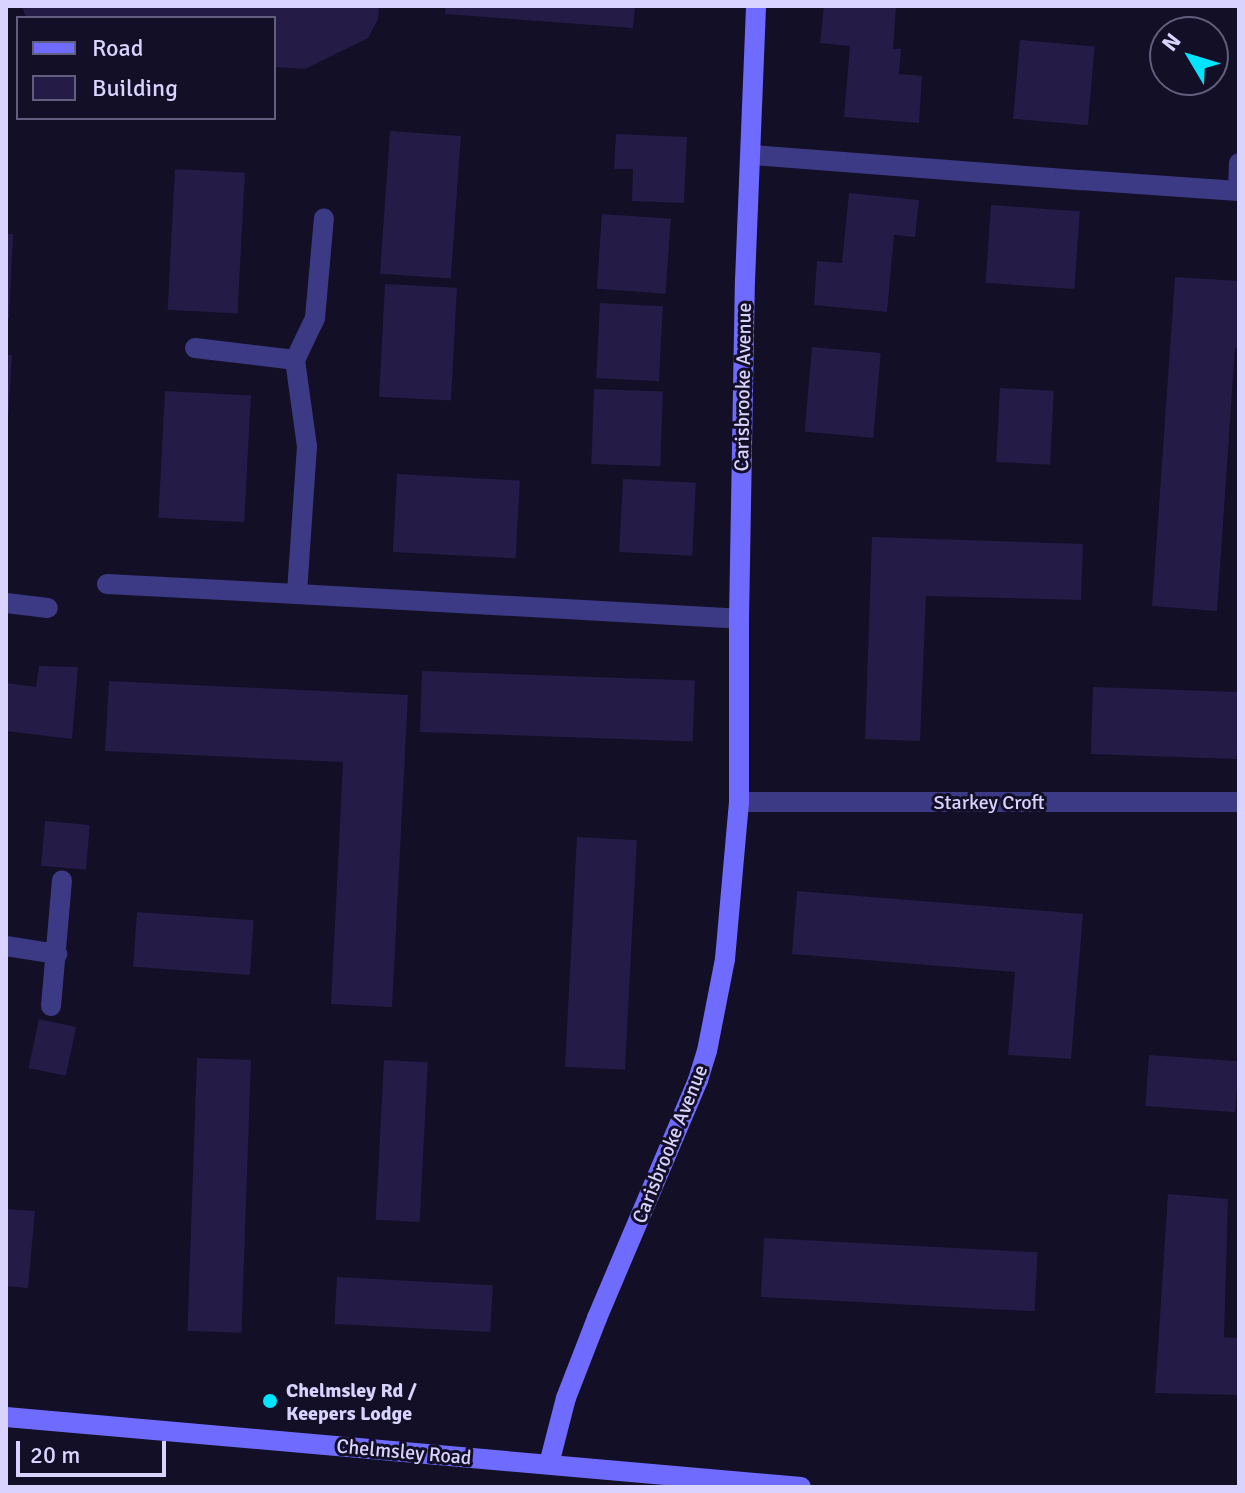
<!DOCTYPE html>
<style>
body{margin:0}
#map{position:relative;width:1245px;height:1493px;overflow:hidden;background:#130f26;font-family:Signika,sans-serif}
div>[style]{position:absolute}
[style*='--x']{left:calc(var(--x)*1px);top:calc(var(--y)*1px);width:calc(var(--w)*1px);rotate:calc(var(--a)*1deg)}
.building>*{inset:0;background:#241b47;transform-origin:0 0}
.lane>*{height:20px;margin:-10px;padding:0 10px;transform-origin:10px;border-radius:10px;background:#3d3a85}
.street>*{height:20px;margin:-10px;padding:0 10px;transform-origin:10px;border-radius:10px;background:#3d3a85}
.secondary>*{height:20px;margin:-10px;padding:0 10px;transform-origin:10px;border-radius:10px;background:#6f6bff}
.dots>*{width:22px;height:22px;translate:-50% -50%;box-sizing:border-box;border:4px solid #130f26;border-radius:50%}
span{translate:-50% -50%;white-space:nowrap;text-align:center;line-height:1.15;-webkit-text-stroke:6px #130f26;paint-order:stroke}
.street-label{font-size:20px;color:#d9d4ff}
.poi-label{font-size:20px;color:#d9d4ff;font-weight:700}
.left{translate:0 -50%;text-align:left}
.frame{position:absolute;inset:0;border:8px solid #d9d4ff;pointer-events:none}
.legend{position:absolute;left:16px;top:16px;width:260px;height:104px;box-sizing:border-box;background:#130f26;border:2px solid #625e7d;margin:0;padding:10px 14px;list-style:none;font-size:24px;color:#d9d4ff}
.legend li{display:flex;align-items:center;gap:16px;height:40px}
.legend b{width:40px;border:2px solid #625e7d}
.north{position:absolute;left:1149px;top:16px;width:80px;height:80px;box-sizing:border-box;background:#130f26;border:2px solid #625e7d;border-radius:50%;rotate:308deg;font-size:22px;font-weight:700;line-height:32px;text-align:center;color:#d9d4ff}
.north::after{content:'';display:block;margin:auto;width:28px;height:36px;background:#00e5ff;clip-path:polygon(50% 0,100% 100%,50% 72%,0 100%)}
.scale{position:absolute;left:16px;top:1441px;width:150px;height:36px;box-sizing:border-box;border:4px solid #d9d4ff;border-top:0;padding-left:10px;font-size:24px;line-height:28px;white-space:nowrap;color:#d9d4ff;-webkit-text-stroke:6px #130f26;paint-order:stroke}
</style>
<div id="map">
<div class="building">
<i style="clip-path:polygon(22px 6px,379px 6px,378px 19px,368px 38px,305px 69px,274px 67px,274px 18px,26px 18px)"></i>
<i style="clip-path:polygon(446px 6px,635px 6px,633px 28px,445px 14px)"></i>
<i style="clip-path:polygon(824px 6px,896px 6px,893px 49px,901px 49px,899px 74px,922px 76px,919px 123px,844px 117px,850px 46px,820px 43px)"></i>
<i style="left:1020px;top:40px;width:75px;height:79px;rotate:5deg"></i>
<i style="left:390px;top:131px;width:71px;height:143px;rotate:4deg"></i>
<i style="clip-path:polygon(616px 134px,687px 137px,684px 203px,632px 201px,633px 169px,614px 169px)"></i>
<i style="left:175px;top:169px;width:70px;height:141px;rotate:3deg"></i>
<i style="clip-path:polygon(849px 193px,919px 200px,915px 237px,894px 235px,887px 312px,814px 305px,817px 261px,842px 263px)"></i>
<i style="left:991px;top:205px;width:89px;height:78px;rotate:4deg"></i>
<i style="left:602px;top:214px;width:69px;height:75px;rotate:4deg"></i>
<i style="clip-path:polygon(6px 234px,13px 234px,9px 319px,6px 318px)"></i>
<i style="clip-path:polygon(1175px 277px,1239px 281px,1239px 349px,1235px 348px,1217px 611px,1152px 606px)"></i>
<i style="left:385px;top:284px;width:72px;height:113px;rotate:3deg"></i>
<i style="left:600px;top:303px;width:63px;height:75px;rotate:3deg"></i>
<i style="left:812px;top:347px;width:69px;height:85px;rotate:5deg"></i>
<i style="clip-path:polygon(6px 355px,12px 355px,8px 419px,6px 419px)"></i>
<i style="left:1000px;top:388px;width:54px;height:74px;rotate:3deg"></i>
<i style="left:594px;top:389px;width:69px;height:75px;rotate:2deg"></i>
<i style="left:165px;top:391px;width:86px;height:127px;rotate:3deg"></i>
<i style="left:397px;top:474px;width:123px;height:78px;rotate:3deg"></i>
<i style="left:623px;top:479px;width:73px;height:73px;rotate:3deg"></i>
<i style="clip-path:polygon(872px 537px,1083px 544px,1081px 600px,926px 596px,920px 741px,865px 739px)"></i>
<i style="clip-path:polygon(39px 666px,78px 667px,72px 739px,6px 731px,6px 683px,36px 687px)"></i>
<i style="left:422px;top:671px;width:273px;height:61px;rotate:2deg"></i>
<i style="clip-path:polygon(109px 681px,408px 695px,392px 1007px,331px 1004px,343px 762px,105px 751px)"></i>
<i style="left:1093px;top:687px;width:146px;height:67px;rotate:2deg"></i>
<i style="left:45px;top:821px;width:45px;height:45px;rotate:5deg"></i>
<i style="left:577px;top:837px;width:60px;height:230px;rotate:3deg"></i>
<i style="clip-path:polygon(797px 891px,1083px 914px,1071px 1059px,1008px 1055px,1015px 972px,792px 954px)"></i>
<i style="left:137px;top:912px;width:117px;height:55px;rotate:4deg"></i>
<i style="left:39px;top:1019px;width:38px;height:50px;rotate:12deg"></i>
<i style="left:1149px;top:1055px;width:90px;height:51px;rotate:4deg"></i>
<i style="left:197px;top:1058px;width:54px;height:273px;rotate:2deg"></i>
<i style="left:384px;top:1060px;width:44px;height:160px;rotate:3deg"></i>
<i style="clip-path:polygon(1168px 1194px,1228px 1199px,1224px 1337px,1239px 1338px,1239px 1395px,1155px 1393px)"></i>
<i style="clip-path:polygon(6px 1209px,35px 1211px,28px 1288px,6px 1286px)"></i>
<i style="left:764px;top:1238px;width:274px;height:59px;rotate:3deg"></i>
<i style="left:337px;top:1277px;width:156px;height:47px;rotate:3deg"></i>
</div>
<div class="lane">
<i style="--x:1081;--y:180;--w:157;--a:4"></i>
<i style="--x:1238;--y:191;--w:28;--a:-88"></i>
<i style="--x:6;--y:603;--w:42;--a:6.8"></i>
<i style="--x:6;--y:946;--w:52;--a:8.9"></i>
<i style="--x:51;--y:1006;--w:126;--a:-85"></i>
</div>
<div class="street">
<i style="--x:753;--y:155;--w:329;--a:4.4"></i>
<i style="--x:195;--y:348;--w:101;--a:6.8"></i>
<i style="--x:295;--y:360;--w:47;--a:-64.5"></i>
<i style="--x:315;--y:318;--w:100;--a:-84.9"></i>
<i style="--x:295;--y:360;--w:87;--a:82.1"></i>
<i style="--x:307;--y:446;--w:148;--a:93.9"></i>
<i style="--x:297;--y:594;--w:443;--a:3.2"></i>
<i style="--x:107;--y:584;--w:190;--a:3"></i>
<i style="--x:739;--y:802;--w:500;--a:0"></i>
</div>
<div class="secondary">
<i style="--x:6;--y:1417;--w:798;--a:5.03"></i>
<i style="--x:549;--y:1464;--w:68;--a:-75.6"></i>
<i style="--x:566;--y:1398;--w:86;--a:-68.8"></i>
<i style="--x:597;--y:1318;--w:259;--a:-67"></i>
<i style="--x:698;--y:1080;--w:30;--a:-73"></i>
<i style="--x:707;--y:1051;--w:94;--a:-78.9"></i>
<i style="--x:725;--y:959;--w:158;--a:-84.9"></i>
<i style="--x:739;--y:802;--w:183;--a:-90"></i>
<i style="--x:739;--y:619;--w:338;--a:-89"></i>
<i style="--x:745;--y:281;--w:275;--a:-87.7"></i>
</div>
<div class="dots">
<i style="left:270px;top:1401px;background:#00e5ff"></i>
</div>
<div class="street-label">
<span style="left:743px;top:387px;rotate:-89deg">Carisbrooke Avenue</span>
<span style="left:989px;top:802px">Starkey Croft</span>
<span style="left:670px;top:1144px;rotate:-68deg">Carisbrooke Avenue</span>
<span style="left:404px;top:1452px;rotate:5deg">Chelmsley Road</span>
</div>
<div class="poi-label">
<span class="left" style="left:286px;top:1402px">Chelmsley Rd /<br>Keepers Lodge</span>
</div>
<div class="frame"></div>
<ul class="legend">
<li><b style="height:10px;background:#6f6bff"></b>Road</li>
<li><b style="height:22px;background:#241b47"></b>Building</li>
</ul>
<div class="north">N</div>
<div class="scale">20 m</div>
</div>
